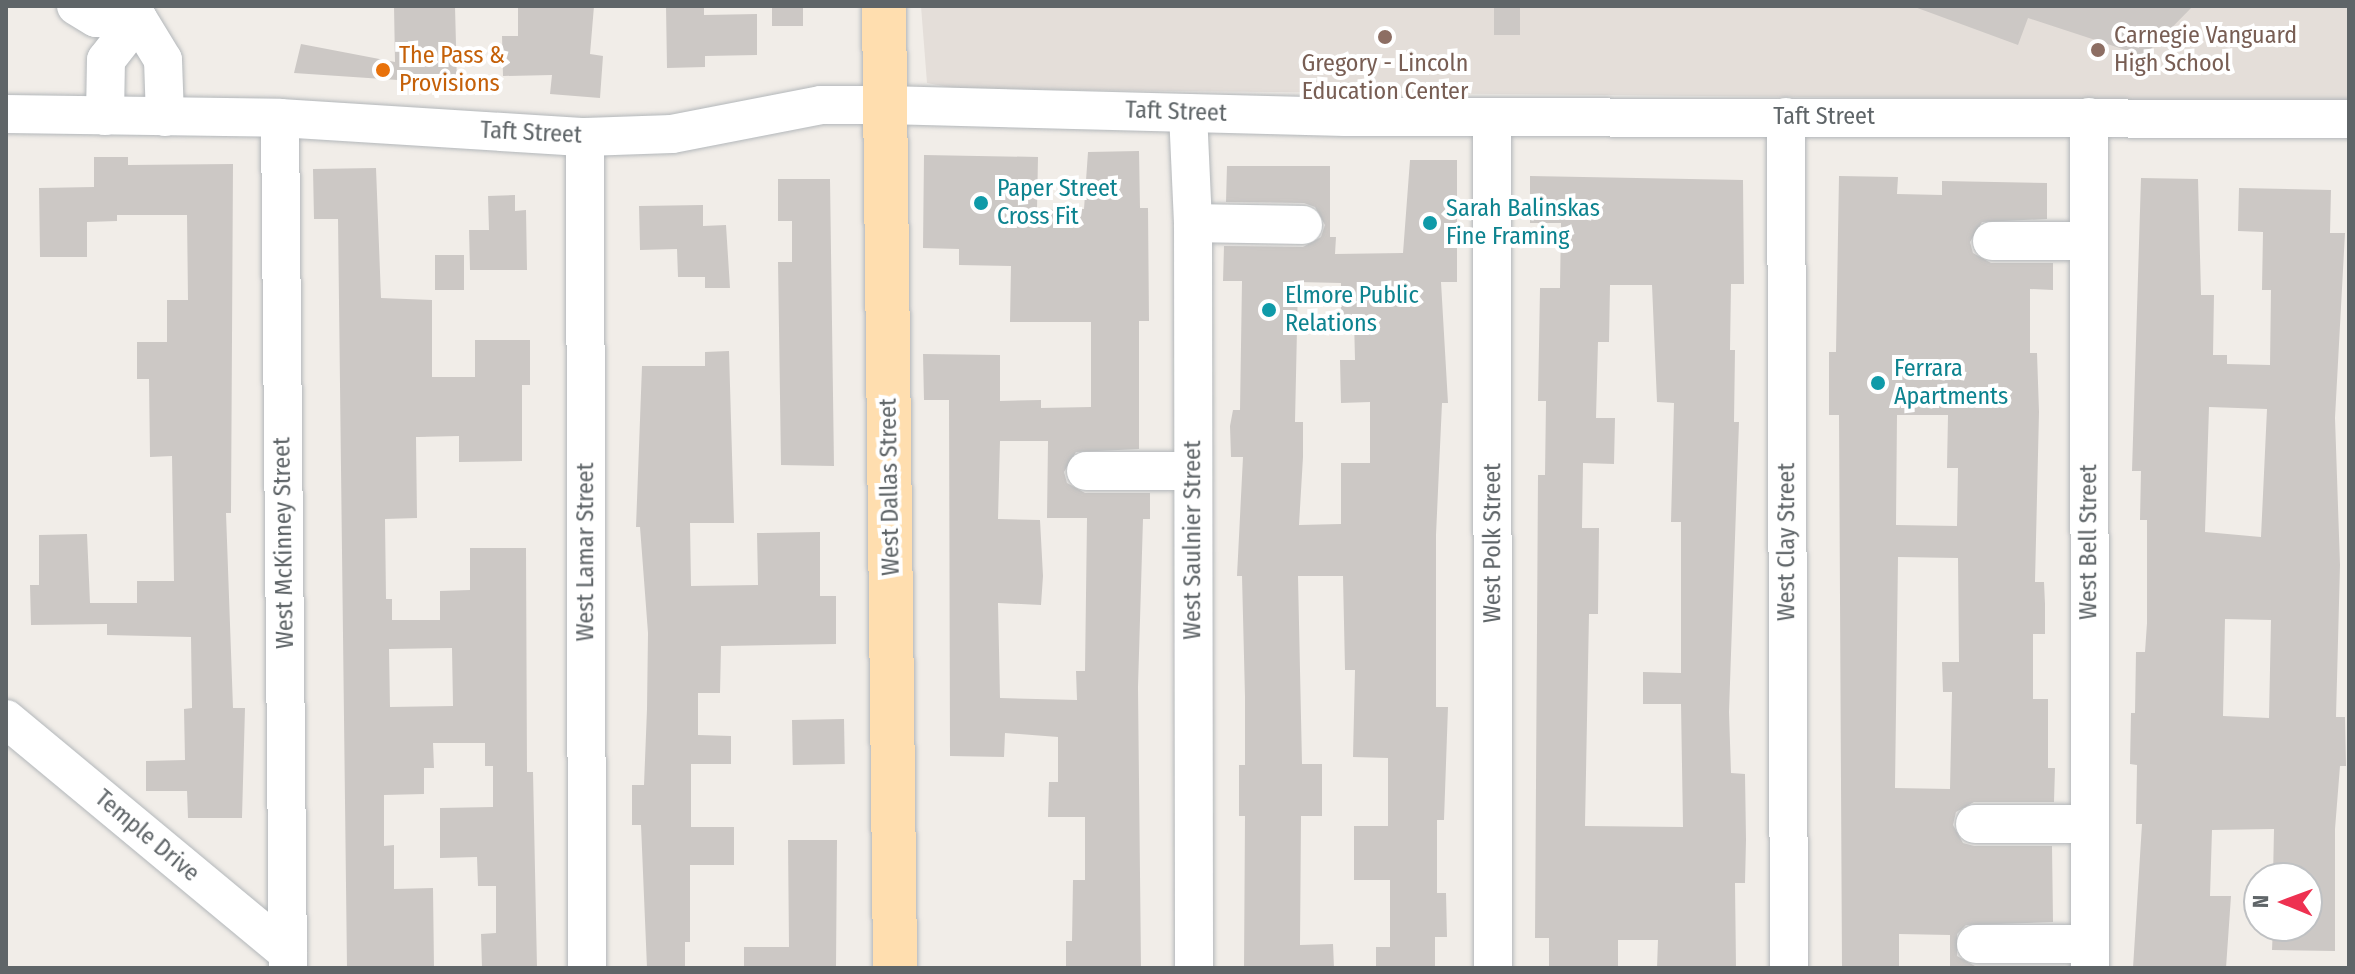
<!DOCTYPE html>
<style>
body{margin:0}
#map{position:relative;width:2355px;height:974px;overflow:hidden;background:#f1ede8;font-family:"Fira Sans Condensed",sans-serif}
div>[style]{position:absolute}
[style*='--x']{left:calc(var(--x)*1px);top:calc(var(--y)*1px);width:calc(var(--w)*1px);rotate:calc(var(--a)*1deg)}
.education>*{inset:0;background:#e4ded9}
.building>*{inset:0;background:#ccc8c5;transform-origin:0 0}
.roads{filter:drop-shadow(0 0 2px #b3b7ba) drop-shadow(0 0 2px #b3b7ba)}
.minor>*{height:38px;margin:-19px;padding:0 19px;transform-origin:19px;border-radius:19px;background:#fff}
.major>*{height:44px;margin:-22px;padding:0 22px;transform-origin:22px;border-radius:22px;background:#ffdeaf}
.dots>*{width:22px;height:22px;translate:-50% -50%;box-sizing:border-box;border:4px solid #fff;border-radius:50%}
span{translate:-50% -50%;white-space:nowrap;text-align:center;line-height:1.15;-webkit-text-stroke:8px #fff;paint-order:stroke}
.education-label{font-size:24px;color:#785e54}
.left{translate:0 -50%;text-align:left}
.food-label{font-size:24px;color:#c56008}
.street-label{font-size:24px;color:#5f6568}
.culture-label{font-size:24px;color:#0d838f}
.frame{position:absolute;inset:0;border:8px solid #5f6568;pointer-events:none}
.north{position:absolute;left:2243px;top:862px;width:80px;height:80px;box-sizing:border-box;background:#fff;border:2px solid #bfc1c3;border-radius:50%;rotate:271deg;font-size:22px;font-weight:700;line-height:32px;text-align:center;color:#5f6568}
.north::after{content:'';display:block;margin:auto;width:28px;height:36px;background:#ee3151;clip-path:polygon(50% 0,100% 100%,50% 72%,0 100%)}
</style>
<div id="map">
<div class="education">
<i style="clip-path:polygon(921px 6px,2349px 6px,2349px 102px,958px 89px,927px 83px)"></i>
</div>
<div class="building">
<i style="clip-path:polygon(394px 6px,455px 6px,457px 84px,294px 73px,301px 44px,395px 62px)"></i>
<i style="clip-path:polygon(518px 6px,594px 6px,590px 54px,603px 56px,600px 98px,550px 94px,552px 75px,503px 76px,502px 36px,518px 36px)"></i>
<i style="clip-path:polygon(666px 6px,704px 6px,704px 15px,757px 14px,757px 55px,705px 56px,705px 67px,667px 68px)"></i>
<i style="left:772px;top:6px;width:31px;height:20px"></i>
<i style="left:1494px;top:6px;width:26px;height:29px"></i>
<i style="clip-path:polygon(1912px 6px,2193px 6px,2144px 56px,2028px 18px,2018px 45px)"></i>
<i style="clip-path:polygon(evenodd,1139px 151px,1140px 208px,1148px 208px,1149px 321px,1139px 321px,1139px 449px,1076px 452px,1064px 472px,1067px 483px,1085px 493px,1150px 493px,1150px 519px,1143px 519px,1138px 687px,1141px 968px,1066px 968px,1066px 941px,1072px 941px,1073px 880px,1085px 880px,1085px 817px,1048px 817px,1049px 782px,1058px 782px,1058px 737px,1005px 733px,1004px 757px,950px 756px,949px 400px,924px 400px,923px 354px,1000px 355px,1000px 401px,1041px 400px,1041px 408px,1091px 407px,1091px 322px,1010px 322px,1011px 266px,959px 265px,959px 249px,923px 248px,924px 155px,1038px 157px,1037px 210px,1084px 209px,1088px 152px,1139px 151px,1000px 441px,1048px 441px,1047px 518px,1087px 518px,1085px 671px,1076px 671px,1077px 700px,1000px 698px,998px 603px,1041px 605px,1043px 576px,1040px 520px,998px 519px,1000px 441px)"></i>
<i style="clip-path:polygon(94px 157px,128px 157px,128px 165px,233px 164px,231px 513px,226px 513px,233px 708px,245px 708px,242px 818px,188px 818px,187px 791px,146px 791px,146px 761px,185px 760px,184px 709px,192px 708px,191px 637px,107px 635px,107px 624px,31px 625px,30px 585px,39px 585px,39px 535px,87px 534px,90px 603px,137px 603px,137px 581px,174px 581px,172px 456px,150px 457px,149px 379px,137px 379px,137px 342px,167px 342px,167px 300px,188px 300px,187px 215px,117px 215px,117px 221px,87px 222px,87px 257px,40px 257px,39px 188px,94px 187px)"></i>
<i style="clip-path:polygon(evenodd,1410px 160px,1457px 160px,1457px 282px,1441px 282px,1448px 403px,1442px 403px,1436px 535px,1436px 707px,1448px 707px,1444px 820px,1437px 820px,1437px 893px,1446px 893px,1447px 937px,1435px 937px,1435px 968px,1376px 968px,1376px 947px,1390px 947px,1390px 880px,1354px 880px,1354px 826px,1388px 826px,1388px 758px,1353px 757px,1355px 670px,1345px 670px,1343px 576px,1298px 576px,1302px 764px,1322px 764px,1322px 816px,1301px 816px,1300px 945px,1333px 944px,1334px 968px,1244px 968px,1245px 816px,1239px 816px,1239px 765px,1245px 765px,1245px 697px,1242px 576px,1237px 576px,1243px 457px,1231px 457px,1230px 426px,1233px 410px,1240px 410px,1242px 281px,1223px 281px,1224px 246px,1303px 247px,1321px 237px,1325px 225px,1315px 207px,1304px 203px,1226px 202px,1227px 166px,1330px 166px,1330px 237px,1336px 237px,1335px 254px,1403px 253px,1410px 160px,1298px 282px,1341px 283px,1341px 319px,1354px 319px,1355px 360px,1340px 360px,1341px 403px,1370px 402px,1370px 463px,1341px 463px,1341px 524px,1299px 525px,1303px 457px,1303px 422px,1295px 422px,1298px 282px)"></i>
<i style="clip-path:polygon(evenodd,376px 168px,381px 298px,432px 300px,432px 377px,475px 377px,475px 340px,530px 340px,530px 385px,522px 385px,522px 461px,459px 462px,459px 436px,416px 437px,417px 518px,385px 519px,386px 599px,392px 599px,392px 620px,440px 620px,440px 591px,470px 590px,470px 548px,526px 548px,527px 772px,533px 772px,537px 968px,482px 968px,481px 934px,496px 933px,496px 886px,478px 886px,477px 857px,440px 858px,440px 808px,493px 807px,493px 766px,485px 766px,485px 743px,433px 743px,434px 768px,424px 768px,424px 794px,384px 795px,384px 846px,394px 845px,394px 889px,433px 888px,434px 968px,347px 968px,338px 219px,314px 219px,313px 169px,376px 168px,452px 648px,453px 706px,390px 707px,389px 649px,452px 648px)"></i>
<i style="clip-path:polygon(evenodd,1530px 176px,1743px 180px,1744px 284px,1731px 284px,1730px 350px,1735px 350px,1734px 422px,1739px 422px,1729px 712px,1731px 773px,1745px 774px,1746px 840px,1745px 883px,1735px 883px,1736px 968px,1657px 968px,1658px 940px,1618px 940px,1618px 968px,1549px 968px,1549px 938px,1535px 938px,1538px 475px,1545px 475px,1546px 401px,1538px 401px,1540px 288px,1560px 288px,1561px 223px,1530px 223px,1530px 176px,1610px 285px,1652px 285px,1657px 402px,1674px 403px,1671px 522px,1681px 522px,1681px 673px,1643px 672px,1643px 704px,1681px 704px,1683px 827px,1585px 826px,1589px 614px,1598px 614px,1599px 528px,1582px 528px,1583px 463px,1614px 464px,1615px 418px,1596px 418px,1598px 342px,1609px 342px,1610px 285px)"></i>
<i style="clip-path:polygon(evenodd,1839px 176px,1898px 177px,1897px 194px,1942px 195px,1942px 181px,2047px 183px,2047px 219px,1982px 222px,1970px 242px,1973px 253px,1991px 263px,2053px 263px,2053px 290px,2030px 289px,2030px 353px,2037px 353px,2039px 412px,2035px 582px,2044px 582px,2045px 604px,2045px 634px,2033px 634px,2033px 699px,2048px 699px,2048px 768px,2055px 768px,2054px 802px,1974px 802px,1956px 812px,1953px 825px,1963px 843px,1974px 846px,2052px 846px,2053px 922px,1966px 925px,1957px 934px,1957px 956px,1975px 966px,2053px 968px,1950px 968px,1950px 935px,1899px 934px,1899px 968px,1842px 968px,1839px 415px,1829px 415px,1829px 352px,1836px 352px,1839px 176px,1897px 415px,1948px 415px,1947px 468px,1958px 468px,1957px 526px,1896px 525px,1897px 415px,1839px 176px,1898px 557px,1958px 558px,1959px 662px,1942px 662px,1943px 692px,1952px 692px,1950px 789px,1895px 788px,1898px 557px)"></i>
<i style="clip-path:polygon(evenodd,2141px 178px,2198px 179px,2201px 295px,2214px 295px,2213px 355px,2227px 355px,2227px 364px,2270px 365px,2271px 290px,2262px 290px,2263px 232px,2238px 231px,2239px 188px,2331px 190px,2330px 233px,2345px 233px,2335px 418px,2340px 565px,2336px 717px,2345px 717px,2346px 766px,2340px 766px,2335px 829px,2335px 951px,2272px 950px,2273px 926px,2307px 926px,2307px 878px,2273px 878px,2274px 829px,2212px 830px,2210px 896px,2231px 896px,2226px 968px,2133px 968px,2142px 824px,2136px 824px,2137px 765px,2130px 764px,2131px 713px,2135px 713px,2136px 652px,2145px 652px,2147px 623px,2147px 520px,2140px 520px,2141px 471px,2132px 471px,2141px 178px,2209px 407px,2267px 409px,2261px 537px,2205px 532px,2209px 407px,2141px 178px,2225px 619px,2271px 620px,2269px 718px,2223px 716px,2225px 619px)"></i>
<i style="clip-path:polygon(778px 179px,830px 179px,834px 466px,781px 465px,778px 262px,792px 262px,792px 221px,778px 221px)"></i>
<i style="clip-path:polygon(515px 195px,515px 211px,526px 210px,527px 270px,470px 270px,469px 230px,489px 230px,488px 196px)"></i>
<i style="clip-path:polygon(703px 205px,703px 226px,726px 225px,730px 288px,705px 288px,705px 277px,678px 277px,677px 249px,640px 250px,639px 206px)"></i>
<i style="left:435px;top:255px;width:29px;height:35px"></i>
<i style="clip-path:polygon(729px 351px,734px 523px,690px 523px,691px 586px,758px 585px,757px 533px,820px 532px,820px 596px,836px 596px,836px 644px,721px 646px,720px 693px,698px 693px,698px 735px,731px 736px,731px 764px,691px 764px,691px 827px,734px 827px,734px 865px,690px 865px,690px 942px,685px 942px,685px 968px,647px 968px,641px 825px,632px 825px,632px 785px,644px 785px,647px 709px,648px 633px,640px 527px,636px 527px,642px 366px,705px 366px,705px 352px)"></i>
<i style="left:844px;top:719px;width:45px;height:52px;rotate:89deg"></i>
<i style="clip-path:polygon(788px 840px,837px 840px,836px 968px,744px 968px,744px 947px,789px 947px)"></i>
</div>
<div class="roads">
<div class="minor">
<i style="--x:76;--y:6;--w:23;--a:31"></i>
<i style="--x:96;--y:18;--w:42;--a:1.4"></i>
<i style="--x:138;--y:19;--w:48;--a:58.6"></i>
<i style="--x:163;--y:60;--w:57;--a:88"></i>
<i style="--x:1188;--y:113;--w:110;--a:87.4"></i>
<i style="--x:1193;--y:223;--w:745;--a:89.92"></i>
<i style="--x:6;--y:114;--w:274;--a:0.8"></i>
<i style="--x:280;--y:118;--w:306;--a:3.6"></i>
<i style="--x:585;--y:137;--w:87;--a:-2"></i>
<i style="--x:672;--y:134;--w:152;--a:-11"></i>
<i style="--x:821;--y:105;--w:65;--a:0"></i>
<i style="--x:886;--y:105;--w:459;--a:1.5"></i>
<i style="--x:1345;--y:117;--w:1004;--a:0.11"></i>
<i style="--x:105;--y:116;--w:56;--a:-89"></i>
<i style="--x:106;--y:60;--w:52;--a:-52"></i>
<i style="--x:1786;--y:117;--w:851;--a:89.8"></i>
<i style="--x:2089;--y:117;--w:851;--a:89.93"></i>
<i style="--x:280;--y:118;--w:850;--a:89.46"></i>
<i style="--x:1492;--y:118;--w:850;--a:89.93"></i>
<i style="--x:585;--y:137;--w:831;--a:89.86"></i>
<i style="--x:1193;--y:223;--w:110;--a:1"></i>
<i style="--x:1992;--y:241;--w:97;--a:0"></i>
<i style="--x:1086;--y:471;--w:107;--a:0"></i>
<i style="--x:6;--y:719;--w:366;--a:39.7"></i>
<i style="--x:1975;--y:824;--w:113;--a:0"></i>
<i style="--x:1976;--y:944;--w:114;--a:0"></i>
</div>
<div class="major">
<i style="--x:884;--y:6;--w:962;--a:89.34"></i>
</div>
</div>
<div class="dots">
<i style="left:1385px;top:37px;background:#8d6e63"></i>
<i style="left:2098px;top:50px;background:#8d6e63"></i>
<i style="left:383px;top:70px;background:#e8710a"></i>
<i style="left:981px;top:203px;background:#0f9aa8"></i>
<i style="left:1430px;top:223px;background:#0f9aa8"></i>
<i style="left:1269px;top:310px;background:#0f9aa8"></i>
<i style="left:1878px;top:383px;background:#0f9aa8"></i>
</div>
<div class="education-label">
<span class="left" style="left:2114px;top:50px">Carnegie Vanguard<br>High School</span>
<span style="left:1385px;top:78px">Gregory - Lincoln<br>Education Center</span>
</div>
<div class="food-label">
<span class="left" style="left:399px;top:70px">The Pass &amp;<br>Provisions</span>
</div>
<div class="street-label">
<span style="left:1176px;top:112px;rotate:2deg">Taft Street</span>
<span style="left:1824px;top:117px">Taft Street</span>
<span style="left:531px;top:133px;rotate:3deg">Taft Street</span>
<span style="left:890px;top:487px;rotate:-91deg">West Dallas Street</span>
<span style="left:1193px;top:540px;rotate:-90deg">West Saulnier Street</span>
<span style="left:1787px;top:542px;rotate:-90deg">West Clay Street</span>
<span style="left:2089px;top:542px;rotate:-90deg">West Bell Street</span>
<span style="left:284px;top:543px;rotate:-91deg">West McKinney Street</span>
<span style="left:1493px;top:543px;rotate:-90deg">West Polk Street</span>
<span style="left:586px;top:552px;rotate:-90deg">West Lamar Street</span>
<span style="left:147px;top:836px;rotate:40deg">Temple Drive</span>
</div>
<div class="culture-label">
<span class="left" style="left:997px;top:203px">Paper Street<br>Cross Fit</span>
<span class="left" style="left:1446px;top:223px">Sarah Balinskas<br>Fine Framing</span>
<span class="left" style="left:1285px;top:310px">Elmore Public<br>Relations</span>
<span class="left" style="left:1894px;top:383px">Ferrara<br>Apartments</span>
</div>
<div class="frame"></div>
<div class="north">N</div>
</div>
